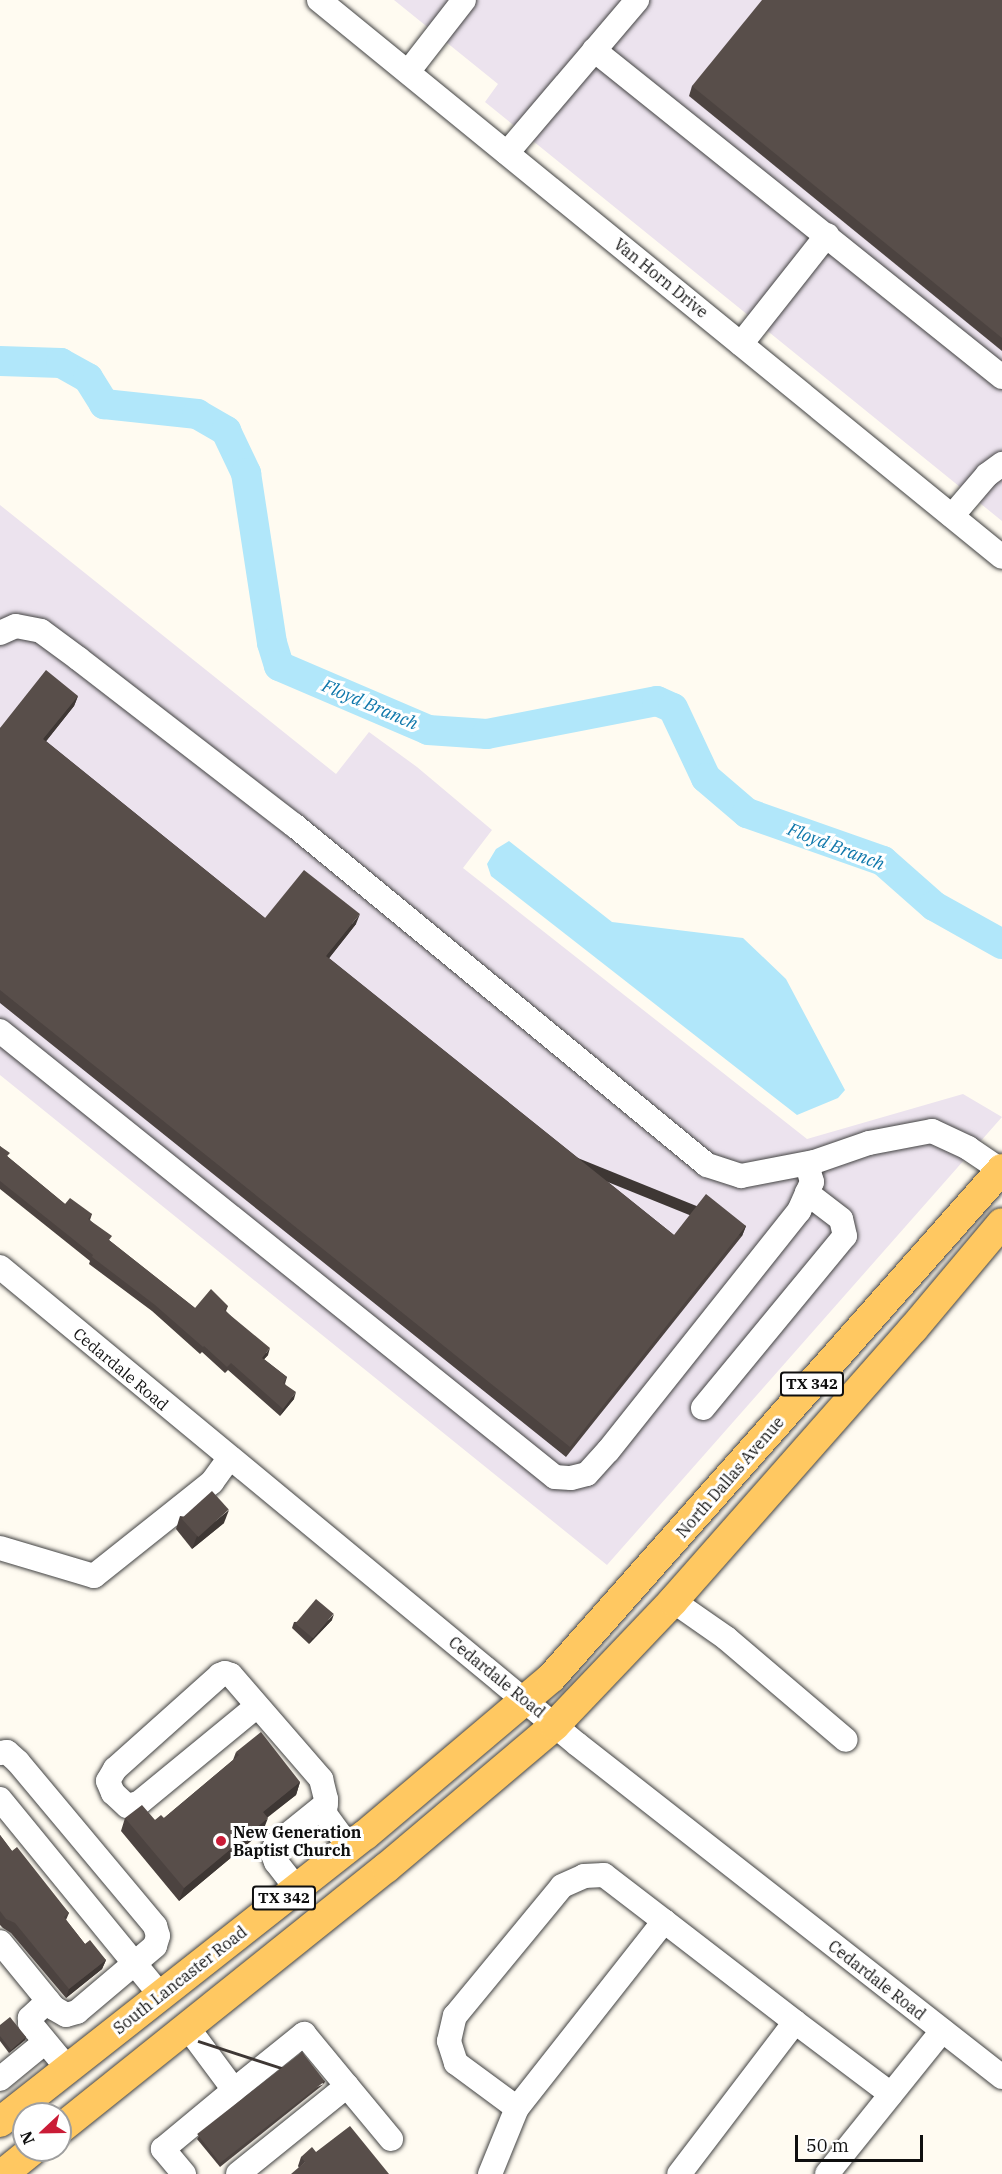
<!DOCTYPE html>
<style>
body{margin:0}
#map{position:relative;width:1002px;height:2174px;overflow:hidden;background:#fffbf1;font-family:"IBM Plex Serif",serif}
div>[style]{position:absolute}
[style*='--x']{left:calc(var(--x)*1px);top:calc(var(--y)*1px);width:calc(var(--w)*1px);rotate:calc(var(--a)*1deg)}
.industrial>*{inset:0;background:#ece3ee}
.water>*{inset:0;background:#b1e7fa}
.river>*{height:30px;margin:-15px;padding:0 15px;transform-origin:15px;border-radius:15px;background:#b1e7fa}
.roads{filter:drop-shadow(0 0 2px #424242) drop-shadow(0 0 2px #424242)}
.minor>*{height:24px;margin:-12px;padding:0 12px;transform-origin:12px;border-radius:12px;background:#fff}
.major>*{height:30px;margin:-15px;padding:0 15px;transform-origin:15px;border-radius:15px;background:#ffc861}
.wall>*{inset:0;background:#4c4340}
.shaded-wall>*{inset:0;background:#3e3734;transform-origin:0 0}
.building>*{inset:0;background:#584e4a;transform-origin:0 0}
.dots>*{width:16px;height:16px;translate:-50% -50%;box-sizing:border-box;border:3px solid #fff;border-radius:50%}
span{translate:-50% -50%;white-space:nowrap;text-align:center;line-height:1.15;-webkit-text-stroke:6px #fff;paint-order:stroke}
.shield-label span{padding:2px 4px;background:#fff;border:2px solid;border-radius:4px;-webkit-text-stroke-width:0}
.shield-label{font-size:15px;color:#0f0f0f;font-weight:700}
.street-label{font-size:16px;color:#0f0f0f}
.poi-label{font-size:16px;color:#0f0f0f;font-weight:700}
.left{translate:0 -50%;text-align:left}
.water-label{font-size:18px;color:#0e77ab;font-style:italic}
.north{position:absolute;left:12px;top:2102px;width:60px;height:60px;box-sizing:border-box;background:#fff;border:2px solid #9f9f9f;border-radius:50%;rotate:248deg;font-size:16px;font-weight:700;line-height:24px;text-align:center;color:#0f0f0f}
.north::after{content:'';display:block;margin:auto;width:21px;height:27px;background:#ca1c37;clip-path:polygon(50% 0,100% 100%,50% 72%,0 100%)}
.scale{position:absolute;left:795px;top:2135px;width:128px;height:27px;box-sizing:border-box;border:3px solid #0f0f0f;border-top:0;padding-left:8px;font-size:18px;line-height:21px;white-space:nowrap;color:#0f0f0f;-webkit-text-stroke:4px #fff;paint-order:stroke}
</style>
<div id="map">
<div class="industrial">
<i style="clip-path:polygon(394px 0,1002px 0,1002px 521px,485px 102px,498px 84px)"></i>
<i style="clip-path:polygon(0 505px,336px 774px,369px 732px,417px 767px,492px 830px,463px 868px,807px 1139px,963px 1094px,1002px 1117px,607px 1565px,0 1075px)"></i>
</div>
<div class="water">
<i style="clip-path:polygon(509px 841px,612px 922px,743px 938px,786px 979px,845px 1090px,838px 1098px,797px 1115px,491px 876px,487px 864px,496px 849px)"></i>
</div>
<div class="river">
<i style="--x:0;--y:361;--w:61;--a:1.9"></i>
<i style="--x:61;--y:363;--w:31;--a:29"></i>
<i style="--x:88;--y:378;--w:31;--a:58"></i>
<i style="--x:104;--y:404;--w:94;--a:6.1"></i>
<i style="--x:197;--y:414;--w:34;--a:30"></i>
<i style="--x:226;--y:431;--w:47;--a:64.5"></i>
<i style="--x:246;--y:473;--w:172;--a:81.3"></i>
<i style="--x:272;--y:643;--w:24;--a:73"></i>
<i style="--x:279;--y:666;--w:162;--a:23.2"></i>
<i style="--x:428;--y:730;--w:59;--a:3.9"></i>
<i style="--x:487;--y:734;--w:173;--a:-11"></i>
<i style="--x:657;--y:701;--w:17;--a:24"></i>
<i style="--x:673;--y:708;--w:77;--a:64.8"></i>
<i style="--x:706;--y:778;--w:54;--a:40.5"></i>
<i style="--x:747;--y:813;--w:144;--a:19.4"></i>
<i style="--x:883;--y:861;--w:68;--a:41.4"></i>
<i style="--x:934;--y:906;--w:78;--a:29.2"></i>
</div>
<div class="roads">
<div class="minor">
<i style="--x:319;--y:0;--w:881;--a:39.2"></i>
<i style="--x:594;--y:50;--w:523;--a:38.71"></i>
<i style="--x:408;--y:72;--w:91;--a:-52.1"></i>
<i style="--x:507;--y:153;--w:201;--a:-49.6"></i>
<i style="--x:741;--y:344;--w:139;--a:-51.7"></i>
<i style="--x:952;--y:516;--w:54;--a:-49.5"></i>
<i style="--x:987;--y:475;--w:19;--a:-36"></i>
<i style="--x:0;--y:633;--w:17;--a:-24"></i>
<i style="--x:16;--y:626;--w:25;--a:11"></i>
<i style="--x:41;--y:631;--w:47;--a:36.4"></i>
<i style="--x:79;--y:659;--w:272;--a:37.7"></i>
<i style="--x:294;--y:825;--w:535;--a:39.46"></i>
<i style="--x:707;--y:1165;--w:36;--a:18"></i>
<i style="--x:741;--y:1176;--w:74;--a:-10.9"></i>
<i style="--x:814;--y:1162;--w:58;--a:-19.1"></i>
<i style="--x:869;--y:1143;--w:64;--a:-10.8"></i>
<i style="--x:932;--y:1131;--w:40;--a:25"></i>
<i style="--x:968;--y:1148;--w:40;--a:34"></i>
<i style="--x:0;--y:1031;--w:712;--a:38.79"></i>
<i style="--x:555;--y:1477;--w:16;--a:4"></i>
<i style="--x:571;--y:1478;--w:16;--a:-14"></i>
<i style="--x:587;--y:1474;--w:31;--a:-48"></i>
<i style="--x:608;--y:1451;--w:307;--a:-51.5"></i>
<i style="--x:799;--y:1211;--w:32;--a:-66"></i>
<i style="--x:812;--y:1182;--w:19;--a:-106"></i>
<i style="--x:0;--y:1267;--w:749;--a:39.58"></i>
<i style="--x:577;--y:1744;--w:540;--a:38.08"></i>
<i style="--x:703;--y:1408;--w:223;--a:-50.5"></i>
<i style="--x:845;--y:1236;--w:17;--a:-103"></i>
<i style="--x:841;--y:1219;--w:43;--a:-142.6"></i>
<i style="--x:0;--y:1548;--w:98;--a:16.6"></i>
<i style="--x:94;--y:1576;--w:151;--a:-38.5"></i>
<i style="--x:212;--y:1482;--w:29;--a:-54"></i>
<i style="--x:673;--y:1601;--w:65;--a:34.9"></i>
<i style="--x:726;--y:1638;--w:157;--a:40.4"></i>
<i style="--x:257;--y:1706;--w:153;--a:140.6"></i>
<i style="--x:139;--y:1803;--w:12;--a:166"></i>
<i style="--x:127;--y:1806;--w:19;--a:-137"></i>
<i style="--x:113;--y:1793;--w:13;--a:-113"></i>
<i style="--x:108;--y:1781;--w:14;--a:-60"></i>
<i style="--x:115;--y:1769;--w:141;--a:-41.8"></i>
<i style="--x:220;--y:1675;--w:5;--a:-22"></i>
<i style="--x:225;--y:1673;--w:6;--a:18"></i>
<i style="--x:231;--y:1675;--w:138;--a:49.1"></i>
<i style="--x:321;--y:1779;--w:21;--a:76"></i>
<i style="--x:326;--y:1799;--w:15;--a:94"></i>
<i style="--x:325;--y:1814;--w:41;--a:54"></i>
<i style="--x:0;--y:1753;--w:7;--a:-8"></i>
<i style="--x:7;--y:1752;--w:15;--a:42"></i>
<i style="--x:18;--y:1762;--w:214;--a:50.1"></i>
<i style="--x:155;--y:1926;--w:10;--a:73"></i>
<i style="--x:158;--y:1936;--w:10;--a:107"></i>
<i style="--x:155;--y:1946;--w:102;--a:139.8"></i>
<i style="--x:77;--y:2012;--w:11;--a:165"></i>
<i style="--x:66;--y:2015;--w:14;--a:-150"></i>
<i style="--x:54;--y:2008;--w:85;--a:-129.3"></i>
<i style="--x:0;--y:1799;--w:254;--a:50.7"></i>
<i style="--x:297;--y:1889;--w:34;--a:-128"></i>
<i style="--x:276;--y:1862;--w:11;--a:-112"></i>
<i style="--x:272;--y:1852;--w:9;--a:-63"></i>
<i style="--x:276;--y:1844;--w:64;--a:-38.7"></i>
<i style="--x:48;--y:2001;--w:25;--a:137"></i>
<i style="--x:30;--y:2018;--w:5;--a:90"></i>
<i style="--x:30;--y:2023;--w:60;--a:50.4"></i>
<i style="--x:795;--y:2022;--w:120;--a:36.9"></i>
<i style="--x:188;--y:2028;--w:77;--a:53.4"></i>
<i style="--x:234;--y:2090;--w:90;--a:-38.7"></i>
<i style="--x:304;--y:2034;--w:67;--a:50.4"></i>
<i style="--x:347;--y:2086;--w:140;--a:141.1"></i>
<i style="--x:0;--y:2079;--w:58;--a:-39.4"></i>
<i style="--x:347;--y:2086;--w:69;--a:50.3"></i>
<i style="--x:517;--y:2108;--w:76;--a:-143.6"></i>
<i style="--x:456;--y:2063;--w:23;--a:-108"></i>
<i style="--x:449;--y:2041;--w:26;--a:-77"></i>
<i style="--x:455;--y:2016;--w:168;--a:-50.5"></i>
<i style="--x:562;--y:1886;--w:24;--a:-24"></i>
<i style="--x:584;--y:1876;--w:20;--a:-3"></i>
<i style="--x:604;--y:1875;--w:76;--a:37.5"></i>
<i style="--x:184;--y:2174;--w:33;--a:-130"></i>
<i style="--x:163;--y:2149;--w:92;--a:-39.7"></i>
<i style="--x:490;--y:2174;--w:71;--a:-67.8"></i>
<i style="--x:517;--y:2108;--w:238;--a:-51.8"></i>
<i style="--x:664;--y:1921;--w:165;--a:37.6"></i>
<i style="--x:795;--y:2022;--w:191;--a:127.3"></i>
<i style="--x:827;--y:2174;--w:184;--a:-51.2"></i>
</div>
<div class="major">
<i style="--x:0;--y:2122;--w:464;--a:-38.2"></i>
<i style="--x:365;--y:1835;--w:243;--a:-40.2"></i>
<i style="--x:551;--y:1678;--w:680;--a:-48.46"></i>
<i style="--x:60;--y:2129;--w:418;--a:-38.7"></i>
<i style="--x:386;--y:1868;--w:221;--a:-40.2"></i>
<i style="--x:555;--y:1725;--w:171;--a:-46.4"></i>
<i style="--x:673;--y:1601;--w:363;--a:-48.6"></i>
<i style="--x:913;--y:1329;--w:138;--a:-50"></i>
<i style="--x:3;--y:2174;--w:38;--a:-39"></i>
</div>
</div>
<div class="wall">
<i style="clip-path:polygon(1002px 0,1002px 351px,689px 96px,692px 86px)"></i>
<i style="clip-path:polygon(78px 696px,74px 706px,46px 741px,265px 918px,356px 924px,329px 958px,674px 1235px,746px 1226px,742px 1236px,566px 1457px,0 1003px,0 728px)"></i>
<i style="clip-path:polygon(0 1146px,8px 1157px,65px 1204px,92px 1214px,90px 1220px,110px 1241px,195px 1308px,228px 1306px,226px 1311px,268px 1355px,264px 1359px,287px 1377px,285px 1384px,294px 1399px,280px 1416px,228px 1370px,225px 1373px,202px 1352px,200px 1354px,152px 1311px,89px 1264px,90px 1261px,0 1189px)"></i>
<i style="clip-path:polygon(180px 1516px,224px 1523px,192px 1549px,176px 1529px)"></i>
<i style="clip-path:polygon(332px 1620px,309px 1644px,292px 1628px,294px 1622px)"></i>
<i style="clip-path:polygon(236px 1752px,300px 1782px,296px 1795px,267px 1817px,263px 1831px,179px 1901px,121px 1831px,125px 1818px,155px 1820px,164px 1818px,233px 1760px)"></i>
<i style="clip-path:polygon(0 1835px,12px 1851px,69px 1913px,66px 1920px,85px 1944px,106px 1960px,102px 1969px,66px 1998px,11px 1933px,3px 1928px,0 1925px)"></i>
<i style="clip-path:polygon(0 2025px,26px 2037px,25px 2040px,9px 2053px,0 2041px)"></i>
<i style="clip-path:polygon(324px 2084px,220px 2167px,197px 2139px,199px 2136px)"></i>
<i style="clip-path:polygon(316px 2152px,299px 2168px,298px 2166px,301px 2157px)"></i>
</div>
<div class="shaded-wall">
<i style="clip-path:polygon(78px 696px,74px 706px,40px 749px,43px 739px)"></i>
<i style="clip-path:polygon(360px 914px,356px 924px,323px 966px,326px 956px)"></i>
<i style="left:746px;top:1226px;width:11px;height:283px;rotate:112deg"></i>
<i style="clip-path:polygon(270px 1348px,268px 1355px,260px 1364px,262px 1358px)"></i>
<i style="clip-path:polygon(296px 1392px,294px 1399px,280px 1416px,283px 1409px)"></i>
<i style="clip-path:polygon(229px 1510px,224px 1523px,192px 1549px,197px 1536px)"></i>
<i style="clip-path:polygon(334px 1614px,332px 1620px,309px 1644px,312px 1638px)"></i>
<i style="clip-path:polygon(300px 1782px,296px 1795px,258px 1825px,263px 1812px)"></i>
<i style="clip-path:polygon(268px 1818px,263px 1831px,179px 1901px,184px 1888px)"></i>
<i style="clip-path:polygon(106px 1960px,102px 1969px,66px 1998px,69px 1989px)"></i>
<i style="clip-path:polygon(26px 2037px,25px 2040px,9px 2053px,11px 2050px)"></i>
<i style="left:325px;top:2081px;width:3px;height:133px;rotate:108deg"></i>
</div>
<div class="building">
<i style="clip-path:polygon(762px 0,1002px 0,1002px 338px,692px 86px)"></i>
<i style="clip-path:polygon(46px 670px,78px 696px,43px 739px,265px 918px,304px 870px,360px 914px,326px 956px,674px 1235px,706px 1194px,746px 1226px,570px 1447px,0 990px,0 728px)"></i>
<i style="clip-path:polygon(0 1146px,10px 1153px,7px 1156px,65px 1204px,70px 1198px,92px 1214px,88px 1219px,112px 1236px,109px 1240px,195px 1308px,211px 1289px,228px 1306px,224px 1310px,270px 1348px,262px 1358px,287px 1377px,283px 1383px,296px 1392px,283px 1409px,231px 1363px,227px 1367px,204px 1346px,203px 1347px,155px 1305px,92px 1257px,93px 1255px,0 1181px)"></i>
<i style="left:212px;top:1491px;width:25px;height:41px;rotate:48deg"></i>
<i style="left:316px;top:1599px;width:23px;height:32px;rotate:40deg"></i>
<i style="clip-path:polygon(261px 1732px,300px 1782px,263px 1812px,268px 1818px,184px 1888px,125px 1818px,142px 1805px,155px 1820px,161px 1815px,164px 1818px,239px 1755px,236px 1752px)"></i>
<i style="clip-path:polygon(0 1835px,12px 1851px,17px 1847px,69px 1913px,64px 1917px,85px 1944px,90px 1940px,106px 1960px,69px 1989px,15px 1923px,6px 1919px,0 1911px)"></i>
<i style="clip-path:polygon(10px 2017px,26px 2037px,11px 2050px,0 2036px,0 2025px)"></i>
<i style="left:302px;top:2052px;width:37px;height:133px;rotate:52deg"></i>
<i style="clip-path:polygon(350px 2126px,389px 2174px,291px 2174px,305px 2162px,301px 2157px,312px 2147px,316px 2152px)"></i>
</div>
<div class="dots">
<i style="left:221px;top:1841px;background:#ca1c37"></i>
</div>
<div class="shield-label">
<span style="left:812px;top:1384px">TX 342</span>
<span style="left:284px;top:1898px">TX 342</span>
</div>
<div class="street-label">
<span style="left:661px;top:278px;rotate:39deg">Van Horn Drive</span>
<span style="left:121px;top:1369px;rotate:40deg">Cedardale Road</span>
<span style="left:730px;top:1477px;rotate:-49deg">North Dallas Avenue</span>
<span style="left:497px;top:1677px;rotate:39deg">Cedardale Road</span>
<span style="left:180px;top:1980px;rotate:-38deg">South Lancaster Road</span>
<span style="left:877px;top:1980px;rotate:38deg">Cedardale Road</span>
</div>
<div class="poi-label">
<span class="left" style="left:233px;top:1841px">New Generation<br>Baptist Church</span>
</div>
<div class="water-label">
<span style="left:370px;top:705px;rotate:23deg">Floyd Branch</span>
<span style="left:836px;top:847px;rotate:21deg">Floyd Branch</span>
</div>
<div class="north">N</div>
<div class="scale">50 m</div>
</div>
